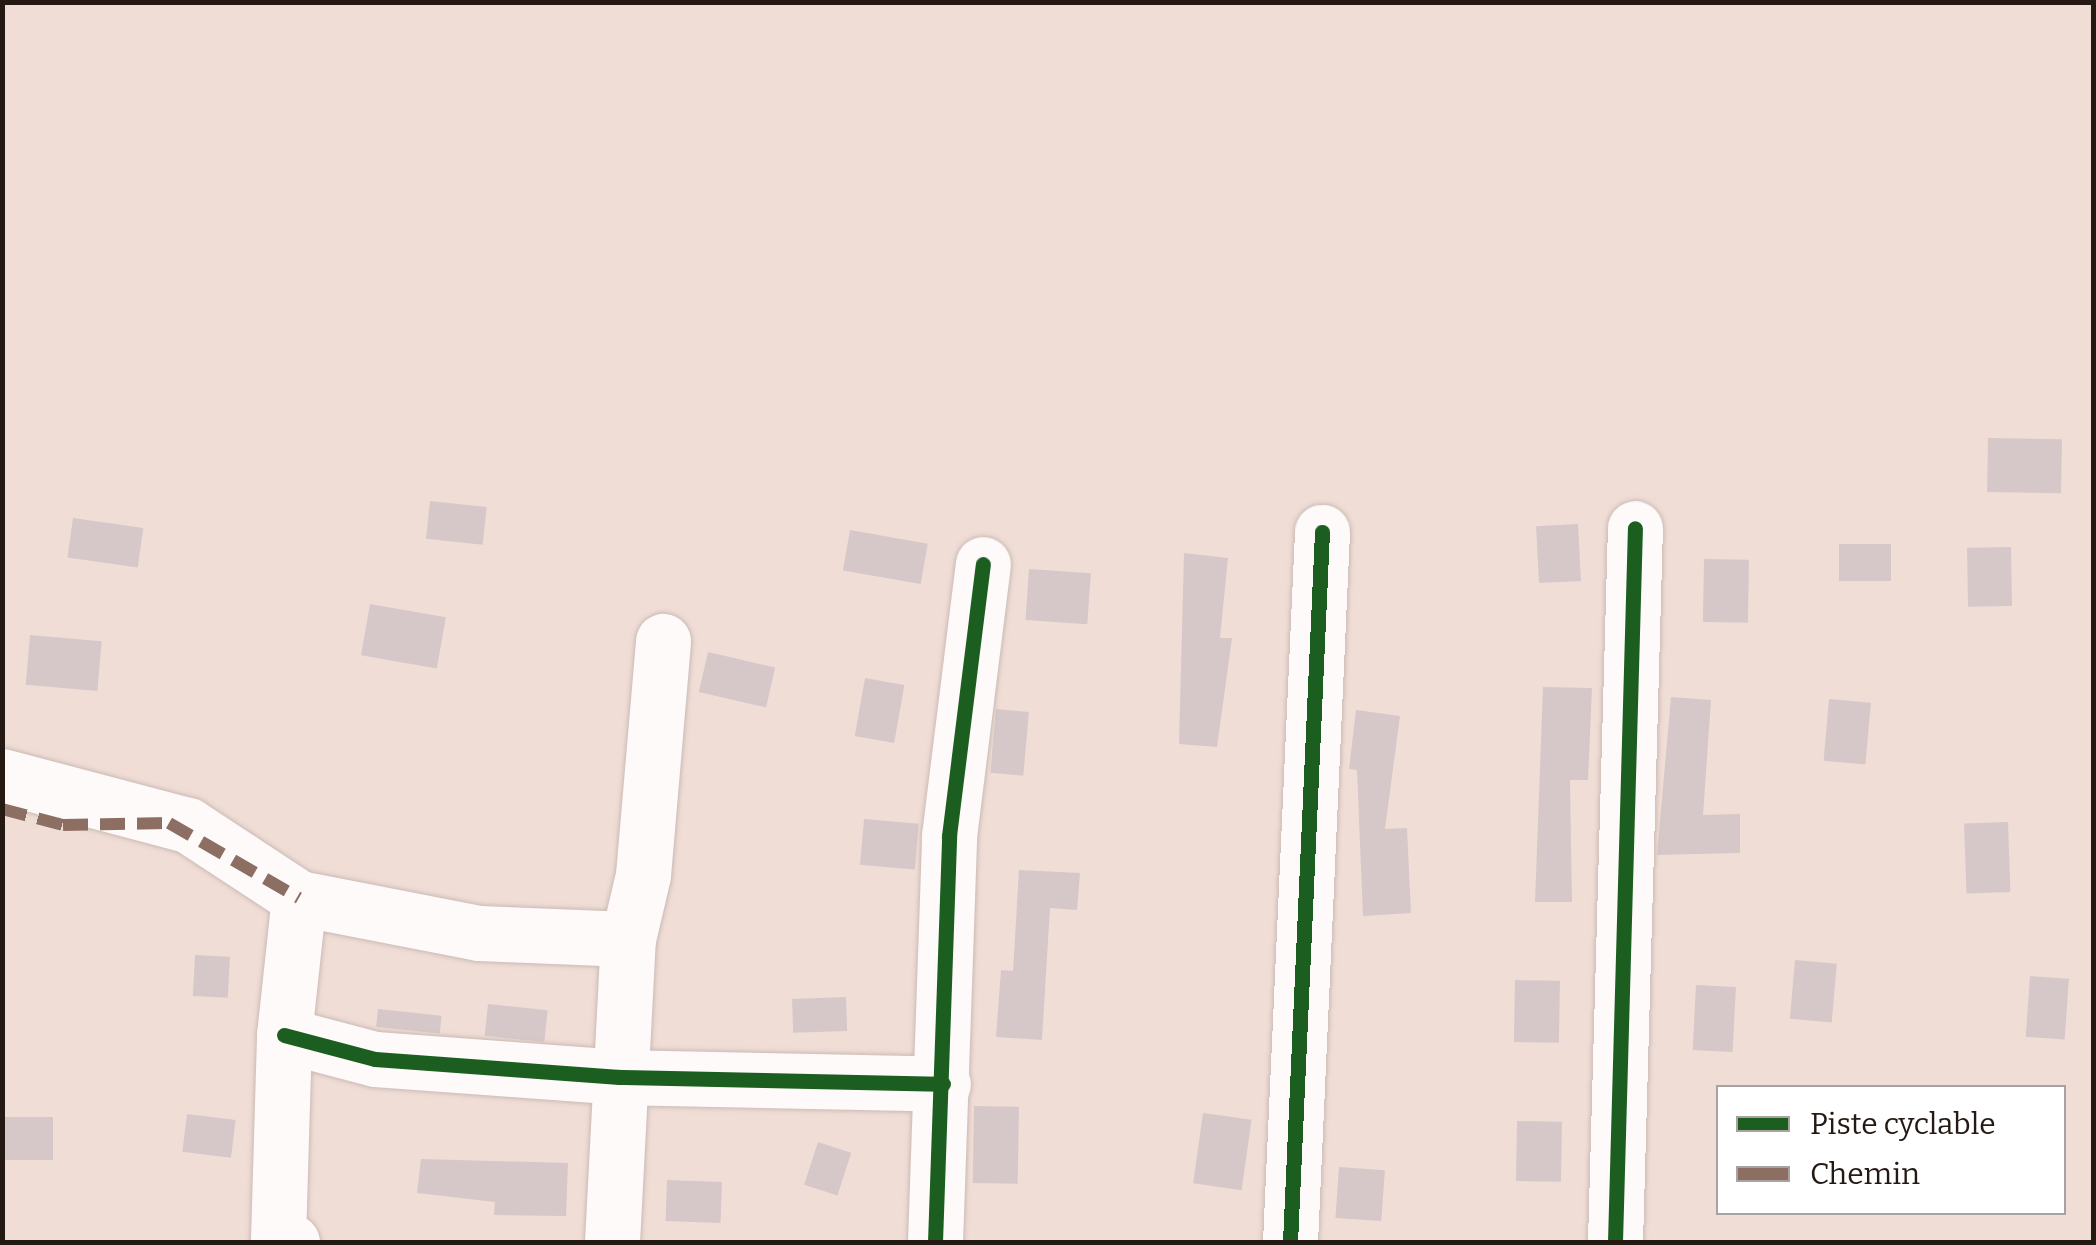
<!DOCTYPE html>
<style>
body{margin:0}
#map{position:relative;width:2096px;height:1245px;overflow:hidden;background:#f0ddd6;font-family:Bitter,serif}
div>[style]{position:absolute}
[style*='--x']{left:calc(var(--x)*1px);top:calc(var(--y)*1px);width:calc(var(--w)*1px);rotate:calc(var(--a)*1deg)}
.building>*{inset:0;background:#d6c8c9;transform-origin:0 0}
.roads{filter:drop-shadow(0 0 2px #cabbb5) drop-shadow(0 0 2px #cabbb5)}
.minor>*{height:55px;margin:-27.5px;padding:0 27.5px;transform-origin:27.5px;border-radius:27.5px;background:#fdfaf9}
.quiet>*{height:12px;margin-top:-6px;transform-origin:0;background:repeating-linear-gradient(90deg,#8d6e63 0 25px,transparent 0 37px)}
.cycleway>*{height:15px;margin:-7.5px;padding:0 7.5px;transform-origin:7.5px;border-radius:7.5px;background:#1b5e20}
span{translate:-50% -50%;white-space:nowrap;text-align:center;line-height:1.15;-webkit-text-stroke:8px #fff;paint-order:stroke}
.frame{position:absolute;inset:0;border:5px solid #251914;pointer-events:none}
.legend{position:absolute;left:1716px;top:1085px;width:350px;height:130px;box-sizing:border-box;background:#fff;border:2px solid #a8a3a1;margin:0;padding:12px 18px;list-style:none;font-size:30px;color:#251914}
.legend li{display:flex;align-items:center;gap:20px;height:50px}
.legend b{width:50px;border:2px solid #a8a3a1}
</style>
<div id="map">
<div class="building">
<i style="left:1988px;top:438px;width:74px;height:54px;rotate:1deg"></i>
<i style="left:430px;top:501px;width:57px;height:38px;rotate:6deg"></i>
<i style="left:73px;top:518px;width:71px;height:40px;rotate:8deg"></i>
<i style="left:1578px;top:524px;width:57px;height:42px;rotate:87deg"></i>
<i style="left:850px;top:530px;width:79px;height:41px;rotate:10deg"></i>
<i style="left:1839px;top:544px;width:52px;height:37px"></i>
<i style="left:2011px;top:547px;width:59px;height:44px;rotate:89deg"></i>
<i style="clip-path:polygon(1184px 553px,1228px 558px,1220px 638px,1232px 638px,1217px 747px,1179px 744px)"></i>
<i style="left:1704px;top:559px;width:45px;height:63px;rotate:1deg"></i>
<i style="left:1029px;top:569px;width:62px;height:51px;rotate:4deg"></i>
<i style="left:370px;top:604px;width:77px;height:52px;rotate:10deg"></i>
<i style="left:30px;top:635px;width:72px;height:50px;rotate:5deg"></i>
<i style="left:708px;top:652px;width:69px;height:41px;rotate:13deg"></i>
<i style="left:865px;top:678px;width:40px;height:59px;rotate:10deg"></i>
<i style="clip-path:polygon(1543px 687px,1592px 688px,1588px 780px,1570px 780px,1572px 902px,1535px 902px)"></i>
<i style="clip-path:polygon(1671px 697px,1711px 700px,1703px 815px,1740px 814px,1740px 853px,1657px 855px)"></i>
<i style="left:1829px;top:699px;width:42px;height:62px;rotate:5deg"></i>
<i style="left:996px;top:709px;width:33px;height:64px;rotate:5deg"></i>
<i style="clip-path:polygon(1356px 710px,1400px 716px,1385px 829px,1407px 828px,1411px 913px,1363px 916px,1357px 770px,1349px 769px)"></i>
<i style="left:864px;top:819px;width:55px;height:46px;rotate:5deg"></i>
<i style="left:2008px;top:822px;width:70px;height:44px;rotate:88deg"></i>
<i style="clip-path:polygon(1019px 870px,1080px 873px,1077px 910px,1050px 908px,1042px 1040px,996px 1037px,1001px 970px,1013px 971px)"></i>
<i style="left:195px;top:955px;width:35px;height:41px;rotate:3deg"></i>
<i style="left:1795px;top:960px;width:42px;height:59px;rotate:5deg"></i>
<i style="left:2030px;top:976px;width:39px;height:61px;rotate:4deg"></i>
<i style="left:1515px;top:980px;width:45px;height:62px;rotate:1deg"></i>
<i style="left:1696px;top:985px;width:40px;height:65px;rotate:3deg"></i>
<i style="left:846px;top:997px;width:34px;height:54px;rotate:88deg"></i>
<i style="left:488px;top:1004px;width:60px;height:32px;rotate:6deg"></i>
<i style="left:378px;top:1009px;width:64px;height:18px;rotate:6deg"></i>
<i style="left:974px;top:1106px;width:45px;height:77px;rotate:1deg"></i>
<i style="left:1203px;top:1113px;width:49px;height:71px;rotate:8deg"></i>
<i style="left:187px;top:1114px;width:49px;height:38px;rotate:7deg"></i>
<i style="left:53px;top:1117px;width:43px;height:51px;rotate:90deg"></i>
<i style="left:1517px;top:1121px;width:45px;height:60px;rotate:1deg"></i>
<i style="left:818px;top:1142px;width:35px;height:45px;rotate:18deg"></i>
<i style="clip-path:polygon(421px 1159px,568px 1163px,566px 1216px,494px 1215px,495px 1202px,417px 1193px)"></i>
<i style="left:1339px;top:1167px;width:46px;height:51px;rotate:4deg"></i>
<i style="left:667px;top:1180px;width:55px;height:41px;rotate:2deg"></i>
</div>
<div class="roads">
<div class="minor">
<i style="--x:2;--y:776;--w:192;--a:14.8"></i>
<i style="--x:188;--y:825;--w:133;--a:33.3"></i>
<i style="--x:299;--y:898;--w:183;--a:11"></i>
<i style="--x:479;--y:933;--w:149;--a:2.3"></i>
<i style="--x:284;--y:1035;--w:94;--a:14.8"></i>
<i style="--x:375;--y:1059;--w:245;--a:4.2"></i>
<i style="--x:619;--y:1077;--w:324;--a:1.2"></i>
<i style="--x:292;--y:1242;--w:14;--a:-168"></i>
<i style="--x:278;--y:1239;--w:204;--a:-88.3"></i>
<i style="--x:284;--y:1035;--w:138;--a:-83.8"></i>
<i style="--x:612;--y:1242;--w:303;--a:-87"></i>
<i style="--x:628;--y:939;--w:66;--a:-76.8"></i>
<i style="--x:643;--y:875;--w:235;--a:-85.1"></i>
<i style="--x:935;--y:1242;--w:406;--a:-88"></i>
<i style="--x:949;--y:836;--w:274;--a:-82.9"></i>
<i style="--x:1290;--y:1242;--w:711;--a:-87.42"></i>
<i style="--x:1615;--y:1242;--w:714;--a:-88.4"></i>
</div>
</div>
<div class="quiet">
<i style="--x:2;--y:809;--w:63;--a:14.7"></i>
<i style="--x:63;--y:825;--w:106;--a:-1.1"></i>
<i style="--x:169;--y:823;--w:150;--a:30"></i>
</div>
<div class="cycleway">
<i style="--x:284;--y:1035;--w:94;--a:14.8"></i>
<i style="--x:375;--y:1059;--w:245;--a:4.2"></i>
<i style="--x:619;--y:1077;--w:324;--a:1.2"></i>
<i style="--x:935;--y:1242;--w:406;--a:-88"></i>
<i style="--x:949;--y:836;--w:274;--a:-82.9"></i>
<i style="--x:1290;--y:1242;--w:711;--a:-87.42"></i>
<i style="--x:1615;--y:1242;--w:714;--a:-88.4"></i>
</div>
<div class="frame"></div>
<ul class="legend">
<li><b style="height:12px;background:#1b5e20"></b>Piste cyclable</li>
<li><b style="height:12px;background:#8d6e63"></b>Chemin</li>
</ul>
</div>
